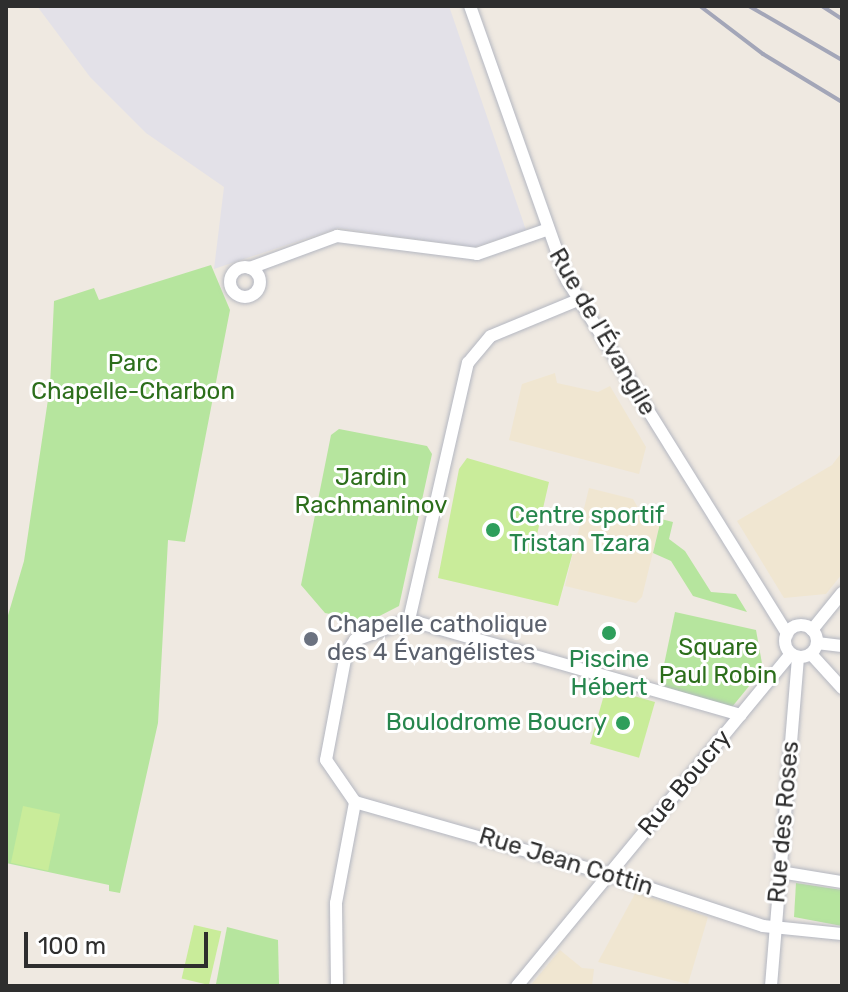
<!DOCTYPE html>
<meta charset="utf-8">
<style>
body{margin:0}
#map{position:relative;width:848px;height:992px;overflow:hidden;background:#efe9e1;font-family:Rubik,sans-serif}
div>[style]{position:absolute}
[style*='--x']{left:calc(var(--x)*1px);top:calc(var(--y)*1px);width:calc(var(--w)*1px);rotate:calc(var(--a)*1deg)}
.industrial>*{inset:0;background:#e3e1e8}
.education>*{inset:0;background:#f0e6d1}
.green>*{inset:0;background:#b6e59e}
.pitch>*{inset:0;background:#c9ec9a;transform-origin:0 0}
.roads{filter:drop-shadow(0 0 2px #b4b7c1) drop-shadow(0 0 2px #b4b7c1)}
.minor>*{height:12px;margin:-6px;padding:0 6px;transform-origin:6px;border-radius:6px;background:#fff}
.minor>.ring{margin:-6px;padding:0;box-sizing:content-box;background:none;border:12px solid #fff;border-radius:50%}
.rail>*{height:4px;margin:-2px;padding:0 2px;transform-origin:2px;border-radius:2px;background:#a3a6b8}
.dots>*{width:22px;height:22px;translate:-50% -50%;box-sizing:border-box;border:4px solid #fff;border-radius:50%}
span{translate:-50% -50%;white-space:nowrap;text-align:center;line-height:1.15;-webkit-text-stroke:6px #fff;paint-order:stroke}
.street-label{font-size:24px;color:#2e2e2e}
.park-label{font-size:24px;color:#2c6e1b}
.leisure-label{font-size:24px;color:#27864d}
.left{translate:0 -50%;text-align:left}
.right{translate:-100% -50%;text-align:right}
.worship-label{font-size:24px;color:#5b616d}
.frame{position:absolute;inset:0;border:8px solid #2e2e2e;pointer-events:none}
.scale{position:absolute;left:24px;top:932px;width:184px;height:36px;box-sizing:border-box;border:4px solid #2e2e2e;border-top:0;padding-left:10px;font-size:24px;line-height:28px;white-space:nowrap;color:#2e2e2e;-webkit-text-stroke:6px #fff;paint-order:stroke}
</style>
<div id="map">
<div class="industrial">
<i style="clip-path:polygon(37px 6px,449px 6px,526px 230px,474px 247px,338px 228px,214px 269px,224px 187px,146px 133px,90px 77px)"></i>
</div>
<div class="education">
<i style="clip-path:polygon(555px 373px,557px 383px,598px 392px,610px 386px,646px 447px,639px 474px,509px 440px,522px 384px)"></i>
<i style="clip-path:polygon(842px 452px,842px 574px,826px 594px,784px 598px,737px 521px,832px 465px)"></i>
<i style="clip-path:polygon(589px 488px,633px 499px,645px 520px,661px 519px,642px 597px,636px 603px,565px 586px)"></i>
<i style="clip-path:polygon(636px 892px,708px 917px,688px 984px,598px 962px)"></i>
<i style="clip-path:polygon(560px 950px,582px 968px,594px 969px,592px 986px,530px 986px)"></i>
</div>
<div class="green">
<i style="clip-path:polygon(211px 265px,230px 310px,185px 542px,168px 540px,158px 723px,120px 893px,109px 891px,109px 885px,6px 863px,6px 622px,24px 561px,50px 386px,54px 301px,94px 288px,99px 300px)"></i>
<i style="clip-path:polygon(339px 429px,427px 446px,432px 454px,399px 606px,354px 629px,346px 617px,325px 613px,301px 585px,331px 435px)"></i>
<i style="clip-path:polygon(661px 519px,673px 522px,669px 539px,685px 551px,711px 592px,736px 594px,747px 612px,693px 596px,671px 561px,653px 553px)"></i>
<i style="clip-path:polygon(675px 612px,756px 630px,763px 669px,732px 707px,665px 687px,661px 679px)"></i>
<i style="clip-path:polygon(796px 883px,842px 890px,842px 926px,794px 917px)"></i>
<i style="clip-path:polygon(227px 927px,278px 940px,279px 984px,216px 984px)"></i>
</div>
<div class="pitch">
<i style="clip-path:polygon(467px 458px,549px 482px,536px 539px,574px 548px,558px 606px,438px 578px,459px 469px)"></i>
<i style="left:606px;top:688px;width:51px;height:58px;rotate:16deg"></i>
<i style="left:23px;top:806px;width:38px;height:58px;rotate:12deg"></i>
<i style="left:194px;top:925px;width:28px;height:55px;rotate:13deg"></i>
</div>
<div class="roads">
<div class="minor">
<i style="--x:470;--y:6;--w:291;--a:70.5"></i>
<i style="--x:567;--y:280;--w:417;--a:58.1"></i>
<i class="ring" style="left:230px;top:267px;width:18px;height:18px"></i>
<i style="--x:250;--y:268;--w:93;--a:-20.2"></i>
<i style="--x:337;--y:236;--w:141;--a:7.3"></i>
<i style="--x:477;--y:254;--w:73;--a:-19.2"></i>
<i style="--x:409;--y:620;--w:345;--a:16"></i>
<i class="ring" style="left:785px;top:625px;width:20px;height:20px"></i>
<i style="--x:812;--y:630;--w:48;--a:-51"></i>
<i style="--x:817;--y:643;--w:25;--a:7"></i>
<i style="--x:811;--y:654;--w:46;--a:47.6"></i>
<i style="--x:355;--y:802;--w:51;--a:-124.6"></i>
<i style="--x:326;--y:760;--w:108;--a:-79.3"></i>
<i style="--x:346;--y:654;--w:17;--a:-57"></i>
<i style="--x:355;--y:640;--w:58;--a:-20.3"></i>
<i style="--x:409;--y:620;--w:264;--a:-77.1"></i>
<i style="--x:468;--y:363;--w:35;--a:-50"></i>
<i style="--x:491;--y:336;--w:94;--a:-22.5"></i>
<i style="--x:355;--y:802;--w:252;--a:15.9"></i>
<i style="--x:597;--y:871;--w:175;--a:18.3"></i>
<i style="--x:763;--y:926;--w:79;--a:5.8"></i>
<i style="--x:780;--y:872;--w:63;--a:9.2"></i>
<i style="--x:337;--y:986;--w:83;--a:-90.7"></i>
<i style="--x:336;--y:903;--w:103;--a:-79.3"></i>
<i style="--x:517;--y:986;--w:430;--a:-50.5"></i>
<i style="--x:771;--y:986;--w:330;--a:-85.3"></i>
</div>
</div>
<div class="rail">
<i style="--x:700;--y:6;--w:79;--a:37.3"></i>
<i style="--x:763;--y:54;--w:92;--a:31.3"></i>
<i style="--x:749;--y:6;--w:108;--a:30.1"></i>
<i style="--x:822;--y:6;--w:24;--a:33"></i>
</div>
<div class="dots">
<i style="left:493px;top:530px;background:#2e9e5b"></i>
<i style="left:609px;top:633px;background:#2e9e5b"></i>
<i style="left:311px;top:639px;background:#6b7280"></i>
<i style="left:623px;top:723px;background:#2e9e5b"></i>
</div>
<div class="street-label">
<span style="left:602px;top:332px;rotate:60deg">Rue de l'Évangile</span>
<span style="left:685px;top:783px;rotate:-50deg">Rue Boucry</span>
<span style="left:784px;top:822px;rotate:-85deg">Rue des Roses</span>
<span style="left:566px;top:862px;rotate:17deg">Rue Jean Cottin</span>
</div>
<div class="park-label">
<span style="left:133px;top:378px">Parc<br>Chapelle-Charbon</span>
<span style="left:371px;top:492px">Jardin<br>Rachmaninov</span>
<span style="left:718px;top:662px">Square<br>Paul Robin</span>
</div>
<div class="leisure-label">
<span class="left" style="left:509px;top:530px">Centre sportif<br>Tristan Tzara</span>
<span style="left:609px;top:674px">Piscine<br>Hébert</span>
<span class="right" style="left:607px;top:723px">Boulodrome Boucry</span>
</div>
<div class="worship-label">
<span class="left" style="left:327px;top:639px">Chapelle catholique<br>des 4 Évangélistes</span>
</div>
<div class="frame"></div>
<div class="scale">100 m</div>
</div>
